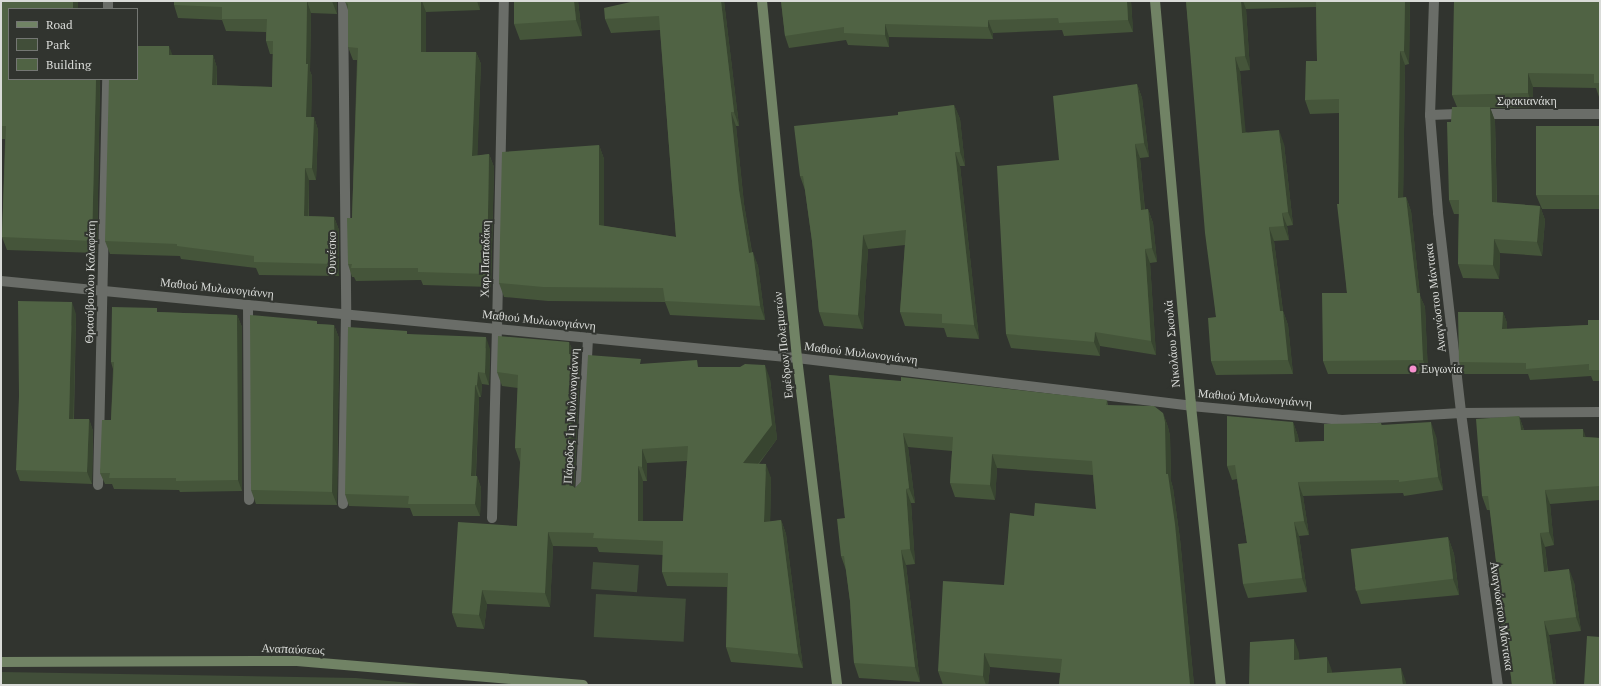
<!DOCTYPE html>
<meta charset="utf-8">
<style>
body{margin:0}
#map{position:relative;width:1601px;height:686px;overflow:hidden;background:#31342f;font-family:"PT Serif",serif}
div>[style]{position:absolute}
[style*='--x']{left:calc(var(--x)*1px);top:calc(var(--y)*1px);width:calc(var(--w)*1px);rotate:calc(var(--a)*1deg)}
.green>*{inset:0;background:#414e39;transform-origin:0 0}
.lane>*{height:10px;margin:-5px;padding:0 5px;transform-origin:5px;border-radius:5px;background:#6a6d68}
.street>*{height:10px;margin:-5px;padding:0 5px;transform-origin:5px;border-radius:5px;background:#6a6d68}
.secondary>*{height:10px;margin:-5px;padding:0 5px;transform-origin:5px;border-radius:5px;background:#718365}
.wall>*{inset:0;background:#45553a}
.shaded-wall>*{inset:0;background:#384530;transform-origin:0 0}
.building>*{inset:0;background:#506344;transform-origin:0 0}
.dots>*{width:11px;height:11px;translate:-50% -50%;box-sizing:border-box;border:2px solid #31342f;border-radius:50%}
span{translate:-50% -50%;white-space:nowrap;text-align:center;line-height:1.15;-webkit-text-stroke:4px #31342f;paint-order:stroke}
.street-label{font-size:12px;color:#d9dbd8}
.poi-label{font-size:12px;color:#d9dbd8}
.left{translate:0 -50%;text-align:left}
.frame{position:absolute;inset:0;border:2px solid #d9dbd8;pointer-events:none}
.legend{position:absolute;left:8px;top:8px;width:130px;height:72px;box-sizing:border-box;background:#31342f;border:1px solid #747773;margin:0;padding:5px 7px;list-style:none;font-size:12px;color:#d9dbd8}
.legend li{display:flex;align-items:center;gap:8px;height:20px}
.legend b{width:20px;border:1px solid #747773}
</style>
<div id="map">
<div class="green">
<i style="left:593px;top:562px;width:46px;height:27px;rotate:4deg"></i>
<i style="left:596px;top:594px;width:90px;height:43px;rotate:3deg"></i>
<i style="clip-path:polygon(1px 672px,356px 678px,433px 685px,1px 685px)"></i>
</div>
<div class="lane">
<i style="--x:248;--y:305;--w:195;--a:89.7"></i>
<i style="--x:580;--y:496;--w:158;--a:-87.1"></i>
<i style="--x:343;--y:504;--w:191;--a:-89.1"></i>
<i style="--x:492;--y:518;--w:189;--a:-88.5"></i>
</div>
<div class="street">
<i style="--x:343;--y:1;--w:312;--a:89.4"></i>
<i style="--x:1434;--y:1;--w:114;--a:92"></i>
<i style="--x:1430;--y:115;--w:98;--a:85.3"></i>
<i style="--x:1438;--y:213;--w:201;--a:83.4"></i>
<i style="--x:1461;--y:413;--w:275;--a:82.3"></i>
<i style="--x:108;--y:9;--w:8;--a:-90"></i>
<i style="--x:1480;--y:114;--w:120;--a:0"></i>
<i style="--x:1430;--y:115;--w:34;--a:-2"></i>
<i style="--x:1;--y:281;--w:800;--a:5.53"></i>
<i style="--x:797;--y:358;--w:397;--a:6.9"></i>
<i style="--x:1191;--y:406;--w:152;--a:5.3"></i>
<i style="--x:1342;--y:420;--w:119;--a:-3.4"></i>
<i style="--x:1461;--y:413;--w:139;--a:-0.4"></i>
<i style="--x:497;--y:329;--w:328;--a:-88.8"></i>
<i style="--x:98;--y:485;--w:406;--a:-88.7"></i>
</div>
<div class="secondary">
<i style="--x:762;--y:1;--w:359;--a:84.4"></i>
<i style="--x:797;--y:358;--w:329;--a:83"></i>
<i style="--x:1155;--y:1;--w:407;--a:84.9"></i>
<i style="--x:1191;--y:406;--w:281;--a:83.9"></i>
<i style="--x:1;--y:662;--w:296;--a:-0.2"></i>
<i style="--x:297;--y:661;--w:287;--a:4.8"></i>
</div>
<div class="wall">
<i style="clip-path:polygon(1px 1px,9px 79px,100px 79px,97px 253px,7px 250px,2px 237px,5px 139px,1px 139px)"></i>
<i style="clip-path:polygon(174px 1px,337px 1px,337px 14px,311px 13px,310px 71px,312px 76px,311px 117px,314px 117px,318px 130px,316px 180px,309px 180px,309px 216px,334px 217px,339px 230px,339px 276px,259px 275px,256px 268px,181px 259px,180px 256px,110px 254px,105px 241px,173px 55px,213px 55px,217px 68px,217px 85px,272px 87px,273px 54px,270px 54px,266px 41px,266px 32px,226px 31px,222px 20px,178px 18px,174px 5px)"></i>
<i style="clip-path:polygon(345px 1px,480px 1px,480px 10px,426px 12px,426px 52px,476px 52px,481px 64px,477px 156px,489px 154px,494px 167px,491px 287px,423px 285px,421px 280px,356px 281px,354px 277px,352px 277px,348px 264px,352px 218px,357px 60px,353px 60px,348px 47px,348px 10px)"></i>
<i style="clip-path:polygon(578px 1px,582px 36px,520px 40px,514px 24px)"></i>
<i style="clip-path:polygon(724px 1px,739px 126px,736px 126px,744px 204px,752px 252px,758px 266px,765px 320px,670px 315px,665px 302px,548px 301px,504px 297px,499px 283px,599px 145px,604px 159px,604px 226px,676px 237px,660px 30px,611px 33px,605px 19px)"></i>
<i style="clip-path:polygon(781px 1px,1131px 1px,1133px 32px,1064px 36px,1062px 30px,993px 33px,993px 39px,889px 37px,889px 47px,848px 45px,846px 40px,789px 48px,785px 36px)"></i>
<i style="clip-path:polygon(1186px 1px,1410px 1px,1409px 64px,1405px 65px,1403px 198px,1406px 197px,1411px 211px,1420px 296px,1425px 307px,1428px 374px,1328px 374px,1323px 361px,1347px 293px,1339px 204px,1339px 113px,1310px 114px,1305px 100px,1317px 61px,1316px 7px,1246px 9px,1250px 70px,1240px 71px,1245px 132px,1284px 144px,1293px 225px,1287px 226px,1289px 240px,1274px 241px,1283px 311px,1288px 325px,1293px 374px,1216px 375px,1211px 361px,1216px 317px)"></i>
<i style="clip-path:polygon(1600px 1px,1600px 97px,1599px 97px,1596px 88px,1533px 87px,1533px 107px,1490px 108px,1495px 121px,1497px 203px,1540px 206px,1545px 220px,1542px 256px,1500px 253px,1499px 279px,1463px 278px,1458px 264px,1459px 214px,1454px 214px,1449px 200px,1451px 122px,1457px 107px,1452px 95px)"></i>
<i style="clip-path:polygon(1137px 84px,1142px 98px,1149px 157px,1140px 158px,1145px 210px,1148px 209px,1153px 223px,1157px 262px,1150px 263px,1156px 355px,1100px 346px,1100px 356px,1011px 348px,1006px 334px,1059px 160px)"></i>
<i style="clip-path:polygon(954px 105px,960px 119px,965px 166px,960px 166px,979px 339px,947px 337px,944px 328px,905px 326px,900px 312px,905px 245px,868px 249px,863px 329px,824px 326px,819px 312px,812px 241px,805px 190px,800px 176px,898px 115px)"></i>
<i style="clip-path:polygon(1600px 126px,1600px 209px,1542px 209px,1536px 195px)"></i>
<i style="clip-path:polygon(158px 312px,237px 315px,242px 327px,242px 491px,180px 492px,179px 490px,114px 489px,112px 484px,105px 484px,100px 473px,111px 420px,113px 369px,111px 362px)"></i>
<i style="clip-path:polygon(1503px 312px,1507px 323px,1507px 329px,1588px 325px,1600px 320px,1600px 381px,1593px 381px,1591px 376px,1530px 380px,1528px 374px,1463px 374px,1459px 362px)"></i>
<i style="clip-path:polygon(76px 314px,74px 419px,89px 419px,93px 431px,92px 484px,20px 481px,16px 470px)"></i>
<i style="clip-path:polygon(318px 324px,334px 325px,339px 338px,337px 505px,256px 504px,251px 490px)"></i>
<i style="clip-path:polygon(408px 334px,490px 349px,489px 385px,482px 384px,481px 397px,479px 397px,476px 476px,477px 476px,481px 488px,480px 516px,413px 516px,410px 508px,349px 506px,345px 494px)"></i>
<i style="clip-path:polygon(evenodd,569px 342px,580px 369px,574px 487px,575px 488px,581px 482px,643px 364px,700px 367px,770px 379px,777px 439px,759px 464px,771px 478px,770px 522px,781px 520px,786px 534px,803px 668px,731px 662px,726px 647px,727px 587px,667px 586px,662px 572px,663px 555px,599px 552px,597px 547px,553px 546px,550px 607px,487px 604px,484px 629px,457px 627px,452px 613px,517px 526px,520px 462px,515px 448px,518px 388px,502px 386px,497px 372px,569px 342px,687px 461px,683px 521px,643px 521px,643px 481px,647px 481px,647px 463px,687px 461px)"></i>
<i style="clip-path:polygon(829px 375px,1107px 400px,1108px 405px,1163px 413px,1168px 427px,1170px 436px,1171px 481px,1173px 488px,1180px 539px,1194px 685px,1059px 685px,1060px 673px,990px 667px,988px 685px,943px 685px,938px 671px,1004px 585px,1034px 516px,1096px 509px,1093px 475px,997px 468px,995px 500px,955px 497px,950px 483px,952px 451px,908px 447px,915px 503px,911px 503px,915px 564px,906px 565px,920px 682px,859px 678px,854px 663px,850px 601px,846px 570px,841px 556px,845px 518px)"></i>
<i style="clip-path:polygon(1519px 416px,1524px 430px,1586px 437px,1600px 438px,1600px 500px,1550px 504px,1554px 545px,1545px 547px,1548px 571px,1574px 582px,1581px 631px,1549px 635px,1556px 685px,1512px 685px,1506px 641px,1505px 641px,1500px 627px,1498px 578px,1490px 510px,1487px 510px,1482px 496px)"></i>
<i style="clip-path:polygon(1293px 422px,1298px 436px,1299px 442px,1324px 441px,1381px 423px,1382px 425px,1436px 436px,1443px 490px,1404px 496px,1403px 493px,1303px 496px,1309px 535px,1299px 536px,1307px 592px,1248px 598px,1243px 584px,1247px 543px,1237px 479px,1232px 480px,1227px 466px)"></i>
<i style="clip-path:polygon(1448px 537px,1454px 554px,1459px 595px,1361px 604px,1355px 587px)"></i>
</div>
<div class="shaded-wall">
<i style="left:73px;top:1px;width:5px;height:8px"></i>
<i style="clip-path:polygon(307px 1px,311px 13px,310px 71px,312px 76px,311px 130px,306px 117px,306px 64px)"></i>
<i style="clip-path:polygon(332px 1px,337px 1px,337px 14px)"></i>
<i style="clip-path:polygon(421px 1px,422px 1px,426px 12px,426px 65px,421px 52px)"></i>
<i style="clip-path:polygon(477px 1px,480px 1px,480px 10px)"></i>
<i style="clip-path:polygon(574px 1px,578px 1px,582px 36px,576px 20px)"></i>
<i style="clip-path:polygon(721px 1px,724px 1px,739px 126px,734px 112px)"></i>
<i style="clip-path:polygon(1127px 1px,1131px 1px,1133px 32px,1128px 20px)"></i>
<i style="clip-path:polygon(1241px 1px,1243px 1px,1246px 9px,1250px 70px,1245px 56px)"></i>
<i style="clip-path:polygon(1405px 1px,1410px 1px,1409px 64px,1404px 51px)"></i>
<i style="clip-path:polygon(988px 20px,993px 33px,993px 39px,988px 27px)"></i>
<i style="clip-path:polygon(885px 24px,889px 37px,889px 47px,885px 35px)"></i>
<i style="clip-path:polygon(169px 46px,174px 59px,169px 55px)"></i>
<i style="clip-path:polygon(1400px 51px,1405px 65px,1403px 212px,1398px 198px)"></i>
<i style="clip-path:polygon(476px 52px,481px 64px,477px 169px,472px 156px)"></i>
<i style="clip-path:polygon(213px 55px,217px 68px,216px 97px,212px 85px)"></i>
<i style="clip-path:polygon(1235px 57px,1240px 71px,1247px 146px,1242px 133px)"></i>
<i style="clip-path:polygon(1528px 73px,1533px 87px,1533px 107px,1528px 93px)"></i>
<i style="clip-path:polygon(96px 79px,100px 79px,97px 253px,92px 241px)"></i>
<i style="clip-path:polygon(1137px 84px,1142px 98px,1149px 157px,1144px 143px)"></i>
<i style="clip-path:polygon(954px 105px,960px 119px,965px 166px,960px 152px)"></i>
<i style="clip-path:polygon(1490px 107px,1495px 121px,1497px 216px,1492px 202px)"></i>
<i style="clip-path:polygon(731px 112px,736px 126px,744px 204px,754px 266px,749px 253px,739px 190px)"></i>
<i style="clip-path:polygon(314px 117px,318px 130px,316px 180px,312px 168px)"></i>
<i style="clip-path:polygon(1279px 130px,1284px 144px,1293px 225px,1288px 212px)"></i>
<i style="clip-path:polygon(1135px 144px,1140px 158px,1146px 224px,1141px 210px)"></i>
<i style="clip-path:polygon(599px 145px,604px 159px,604px 239px,599px 225px)"></i>
<i style="clip-path:polygon(955px 152px,960px 166px,979px 339px,974px 325px)"></i>
<i style="clip-path:polygon(489px 154px,494px 167px,491px 287px,487px 274px)"></i>
<i style="clip-path:polygon(305px 168px,309px 180px,308px 228px,304px 216px)"></i>
<i style="clip-path:polygon(1406px 197px,1411px 211px,1420px 296px,1425px 307px,1428px 374px,1423px 360px,1417px 293px)"></i>
<i style="clip-path:polygon(1540px 206px,1545px 220px,1542px 256px,1537px 242px)"></i>
<i style="clip-path:polygon(1148px 209px,1153px 223px,1157px 262px,1152px 248px)"></i>
<i style="clip-path:polygon(1282px 213px,1287px 226px,1289px 240px,1284px 226px)"></i>
<i style="clip-path:polygon(334px 217px,339px 230px,339px 276px,335px 264px)"></i>
<i style="clip-path:polygon(1269px 227px,1274px 241px,1284px 320px,1283px 311px,1288px 325px,1293px 374px,1288px 360px,1280px 311px)"></i>
<i style="clip-path:polygon(863px 235px,868px 249px,863px 329px,858px 315px)"></i>
<i style="clip-path:polygon(1494px 239px,1500px 253px,1499px 279px,1493px 265px)"></i>
<i style="clip-path:polygon(1145px 249px,1150px 263px,1156px 355px,1151px 341px)"></i>
<i style="clip-path:polygon(753px 252px,758px 266px,765px 320px,760px 306px)"></i>
<i style="clip-path:polygon(72px 302px,76px 314px,73px 430px,69px 419px)"></i>
<i style="clip-path:polygon(1503px 312px,1507px 323px,1507px 341px,1502px 329px)"></i>
<i style="clip-path:polygon(237px 315px,242px 327px,242px 491px,238px 480px)"></i>
<i style="clip-path:polygon(334px 325px,339px 338px,337px 505px,332px 492px)"></i>
<i style="clip-path:polygon(1095px 332px,1100px 346px,1100px 356px,1094px 342px)"></i>
<i style="clip-path:polygon(486px 337px,490px 349px,489px 385px,485px 373px)"></i>
<i style="clip-path:polygon(569px 342px,575px 356px,569px 354px)"></i>
<i style="clip-path:polygon(575px 355px,580px 369px,574px 496px,568px 482px)"></i>
<i style="clip-path:polygon(765px 365px,770px 379px,777px 439px,748px 477px,743px 463px)"></i>
<i style="clip-path:polygon(478px 372px,482px 384px,481px 397px,477px 385px)"></i>
<i style="clip-path:polygon(475px 385px,479px 397px,475px 488px,471px 476px)"></i>
<i style="clip-path:polygon(1163px 413px,1168px 427px,1170px 436px,1171px 481px,1173px 488px,1180px 539px,1194px 685px,1190px 685px,1166px 474px)"></i>
<i style="clip-path:polygon(1519px 416px,1524px 430px,1521px 430px)"></i>
<i style="clip-path:polygon(89px 419px,93px 431px,92px 484px,87px 472px)"></i>
<i style="clip-path:polygon(1293px 422px,1298px 436px,1300px 456px,1295px 442px)"></i>
<i style="clip-path:polygon(1431px 422px,1436px 436px,1443px 490px,1438px 477px)"></i>
<i style="clip-path:polygon(1583px 429px,1588px 443px,1583px 437px)"></i>
<i style="clip-path:polygon(903px 433px,908px 447px,915px 503px,909px 488px)"></i>
<i style="clip-path:polygon(642px 449px,647px 463px,647px 481px,642px 467px)"></i>
<i style="clip-path:polygon(992px 454px,997px 468px,995px 500px,990px 485px)"></i>
<i style="clip-path:polygon(766px 464px,771px 478px,770px 537px,764px 522px)"></i>
<i style="clip-path:polygon(638px 466px,643px 481px,643px 535px,638px 521px)"></i>
<i style="clip-path:polygon(477px 476px,481px 488px,480px 516px,475px 504px)"></i>
<i style="clip-path:polygon(1298px 482px,1303px 496px,1309px 535px,1304px 521px)"></i>
<i style="clip-path:polygon(906px 489px,911px 503px,915px 564px,910px 549px)"></i>
<i style="clip-path:polygon(1545px 490px,1550px 504px,1554px 545px,1549px 532px)"></i>
<i style="clip-path:polygon(781px 520px,786px 534px,803px 668px,798px 654px)"></i>
<i style="clip-path:polygon(1294px 522px,1299px 536px,1307px 592px,1302px 578px)"></i>
<i style="clip-path:polygon(548px 532px,553px 546px,550px 607px,545px 593px)"></i>
<i style="clip-path:polygon(1540px 533px,1545px 547px,1549px 586px,1544px 572px)"></i>
<i style="clip-path:polygon(1448px 537px,1454px 554px,1459px 595px,1453px 579px)"></i>
<i style="clip-path:polygon(901px 550px,906px 565px,920px 682px,915px 667px)"></i>
<i style="clip-path:polygon(1569px 569px,1574px 582px,1581px 631px,1576px 617px)"></i>
<i style="clip-path:polygon(482px 590px,487px 604px,484px 629px,479px 615px)"></i>
<i style="clip-path:polygon(1544px 621px,1549px 635px,1556px 685px,1553px 685px)"></i>
<i style="clip-path:polygon(1294px 639px,1299px 653px,1300px 674px,1294px 660px)"></i>
<i style="clip-path:polygon(984px 653px,990px 667px,988px 685px,986px 685px,983px 676px)"></i>
<i style="clip-path:polygon(1327px 657px,1332px 671px,1333px 685px,1327px 673px)"></i>
<i style="clip-path:polygon(1401px 668px,1406px 682px,1406px 685px,1403px 685px)"></i>
</div>
<div class="building">
<i style="clip-path:polygon(1px 1px,73px 1px,73px 9px,9px 9px,9px 79px,96px 79px,92px 241px,2px 237px,6px 126px,1px 126px)"></i>
<i style="clip-path:polygon(174px 1px,307px 1px,306px 64px,308px 64px,306px 117px,314px 117px,312px 168px,305px 168px,304px 216px,334px 217px,335px 264px,254px 262px,254px 256px,177px 246px,177px 244px,105px 241px,109px 79px,137px 79px,137px 46px,169px 46px,169px 55px,213px 55px,212px 85px,272px 87px,273px 41px,266px 41px,267px 19px,222px 19px,222px 7px,174px 5px)"></i>
<i style="clip-path:polygon(345px 1px,421px 1px,421px 52px,476px 52px,472px 156px,489px 154px,487px 274px,418px 272px,418px 268px,351px 268px,352px 264px,348px 264px,347px 218px,352px 218px,358px 48px,348px 47px,348px 4px,345px 2px)"></i>
<i style="clip-path:polygon(514px 1px,574px 1px,576px 20px,514px 24px)"></i>
<i style="clip-path:polygon(635px 1px,721px 1px,734px 112px,731px 112px,739px 190px,749px 253px,753px 252px,760px 306px,665px 301px,663px 288px,543px 287px,499px 283px,502px 152px,599px 145px,599px 225px,676px 237px,659px 16px,605px 19px,604px 8px)"></i>
<i style="clip-path:polygon(781px 1px,1127px 1px,1128px 20px,1059px 23px,1058px 18px,988px 20px,988px 27px,885px 24px,885px 35px,844px 33px,844px 27px,785px 36px)"></i>
<i style="clip-path:polygon(1186px 1px,1241px 1px,1245px 56px,1235px 57px,1242px 133px,1279px 130px,1288px 212px,1282px 213px,1284px 226px,1269px 227px,1280px 311px,1283px 311px,1288px 360px,1211px 361px,1208px 318px,1216px 317px,1205px 233px)"></i>
<i style="clip-path:polygon(1316px 1px,1405px 1px,1404px 51px,1400px 51px,1398px 198px,1406px 197px,1417px 293px,1420px 293px,1423px 360px,1323px 361px,1322px 293px,1347px 293px,1337px 204px,1339px 204px,1339px 99px,1305px 100px,1306px 61px,1317px 61px)"></i>
<i style="clip-path:polygon(1454px 1px,1600px 1px,1600px 83px,1594px 83px,1594px 74px,1528px 73px,1528px 93px,1452px 95px)"></i>
<i style="clip-path:polygon(1137px 84px,1144px 143px,1135px 144px,1141px 210px,1148px 209px,1152px 248px,1145px 249px,1151px 341px,1095px 332px,1094px 342px,1006px 334px,997px 166px,1059px 160px,1053px 96px)"></i>
<i style="clip-path:polygon(954px 105px,960px 152px,955px 152px,974px 325px,942px 323px,942px 314px,900px 312px,906px 230px,863px 235px,858px 315px,819px 312px,812px 241px,803px 176px,800px 176px,794px 126px,898px 115px,898px 112px)"></i>
<i style="clip-path:polygon(1452px 107px,1490px 107px,1492px 202px,1540px 206px,1537px 242px,1494px 239px,1493px 265px,1458px 264px,1459px 200px,1449px 200px,1447px 122px,1451px 122px)"></i>
<i style="left:1536px;top:126px;width:64px;height:69px"></i>
<i style="clip-path:polygon(18px 301px,72px 302px,69px 419px,89px 419px,87px 472px,16px 470px,19px 396px)"></i>
<i style="clip-path:polygon(112px 307px,157px 308px,157px 312px,237px 315px,238px 480px,176px 481px,176px 478px,109px 478px,110px 473px,100px 473px,102px 420px,111px 420px,114px 362px,111px 362px)"></i>
<i style="clip-path:polygon(1458px 312px,1503px 312px,1502px 329px,1588px 325px,1588px 320px,1600px 320px,1600px 370px,1589px 370px,1589px 364px,1526px 369px,1526px 363px,1459px 362px)"></i>
<i style="clip-path:polygon(250px 315px,317px 321px,317px 324px,334px 325px,332px 492px,251px 490px)"></i>
<i style="clip-path:polygon(348px 327px,407px 331px,407px 334px,486px 337px,485px 373px,478px 372px,477px 385px,475px 385px,471px 476px,477px 476px,475px 504px,408px 504px,409px 496px,345px 494px)"></i>
<i style="clip-path:polygon(evenodd,498px 336px,569px 342px,569px 354px,575px 355px,568px 482px,575px 488px,581px 482px,588px 355px,641px 359px,640px 364px,697px 360px,698px 367px,740px 367px,745px 364px,765px 365px,772px 425px,743px 463px,766px 464px,764px 522px,781px 520px,798px 654px,726px 647px,728px 573px,662px 572px,663px 541px,593px 538px,594px 533px,548px 532px,545px 593px,482px 590px,479px 615px,452px 613px,458px 522px,517px 526px,521px 448px,515px 448px,518px 375px,497px 372px,498px 336px,688px 446px,683px 521px,638px 521px,638px 466px,642px 467px,642px 449px,688px 446px)"></i>
<i style="clip-path:polygon(829px 375px,901px 381px,901px 377px,1107px 400px,1106px 405px,1154px 406px,1163px 413px,1165px 422px,1166px 474px,1168px 474px,1175px 524px,1190px 685px,1059px 685px,1062px 659px,984px 653px,983px 676px,938px 671px,943px 581px,1004px 585px,1010px 513px,1034px 516px,1035px 503px,1096px 509px,1092px 461px,992px 454px,990px 485px,950px 483px,953px 437px,903px 433px,909px 488px,906px 489px,910px 549px,901px 550px,915px 667px,854px 663px,850px 601px,844px 556px,841px 556px,837px 519px,845px 518px)"></i>
<i style="clip-path:polygon(1227px 416px,1293px 422px,1295px 442px,1324px 441px,1324px 424px,1381px 423px,1381px 425px,1431px 422px,1438px 477px,1399px 482px,1399px 480px,1298px 482px,1304px 521px,1294px 522px,1302px 578px,1243px 584px,1238px 544px,1247px 543px,1235px 465px,1227px 466px)"></i>
<i style="clip-path:polygon(1519px 416px,1521px 430px,1583px 429px,1583px 437px,1600px 438px,1600px 486px,1545px 490px,1549px 532px,1540px 533px,1544px 572px,1569px 569px,1576px 617px,1544px 621px,1553px 685px,1512px 685px,1505px 626px,1500px 627px,1494px 578px,1498px 578px,1488px 496px,1482px 496px,1476px 419px)"></i>
<i style="left:1448px;top:537px;width:42px;height:98px;rotate:83deg"></i>
<i style="clip-path:polygon(1587px 636px,1600px 637px,1600px 685px,1584px 685px)"></i>
<i style="clip-path:polygon(1294px 639px,1294px 660px,1327px 657px,1327px 673px,1401px 668px,1403px 685px,1249px 685px,1250px 642px)"></i>
</div>
<div class="dots">
<i style="left:1413px;top:369px;background:#f790ce"></i>
</div>
<div class="street-label">
<span style="left:1527px;top:101px">Σφακιανάκη</span>
<span style="left:332px;top:253px;rotate:-90deg">Ουνέσκο</span>
<span style="left:485px;top:259px;rotate:-89deg">Χαρ.Παπαδάκη</span>
<span style="left:90px;top:282px;rotate:-89deg">Θρασύβουλου Καλαφάτη</span>
<span style="left:217px;top:288px;rotate:6deg">Μαθιού Μυλωνογιάννη</span>
<span style="left:1435px;top:298px;rotate:-97deg">Αναγνώστου Μάντακα</span>
<span style="left:539px;top:320px;rotate:6deg">Μαθιού Μυλωνογιάννη</span>
<span style="left:1172px;top:344px;rotate:-95deg">Νικολάου Σκουλά</span>
<span style="left:783px;top:345px;rotate:-96deg">Εφέδρων Πολεμιστών</span>
<span style="left:861px;top:353px;rotate:7deg">Μαθιού Μυλωνογιάννη</span>
<span style="left:1255px;top:398px;rotate:5deg">Μαθιού Μυλωνογιάννη</span>
<span style="left:571px;top:416px;rotate:-87deg">Πάροδος 1η Μυλωνογιάννη</span>
<span style="left:1502px;top:616px;rotate:82deg">Αναγνώστου Μάντακα</span>
<span style="left:293px;top:649px;rotate:2deg">Αναπαύσεως</span>
</div>
<div class="poi-label">
<span class="left" style="left:1421px;top:369px">Ευγωνία</span>
</div>
<div class="frame"></div>
<ul class="legend">
<li><b style="height:5px;background:#718365"></b>Road</li>
<li><b style="height:11px;background:#414e39"></b>Park</li>
<li><b style="height:11px;background:#506344"></b>Building</li>
</ul>
</div>
